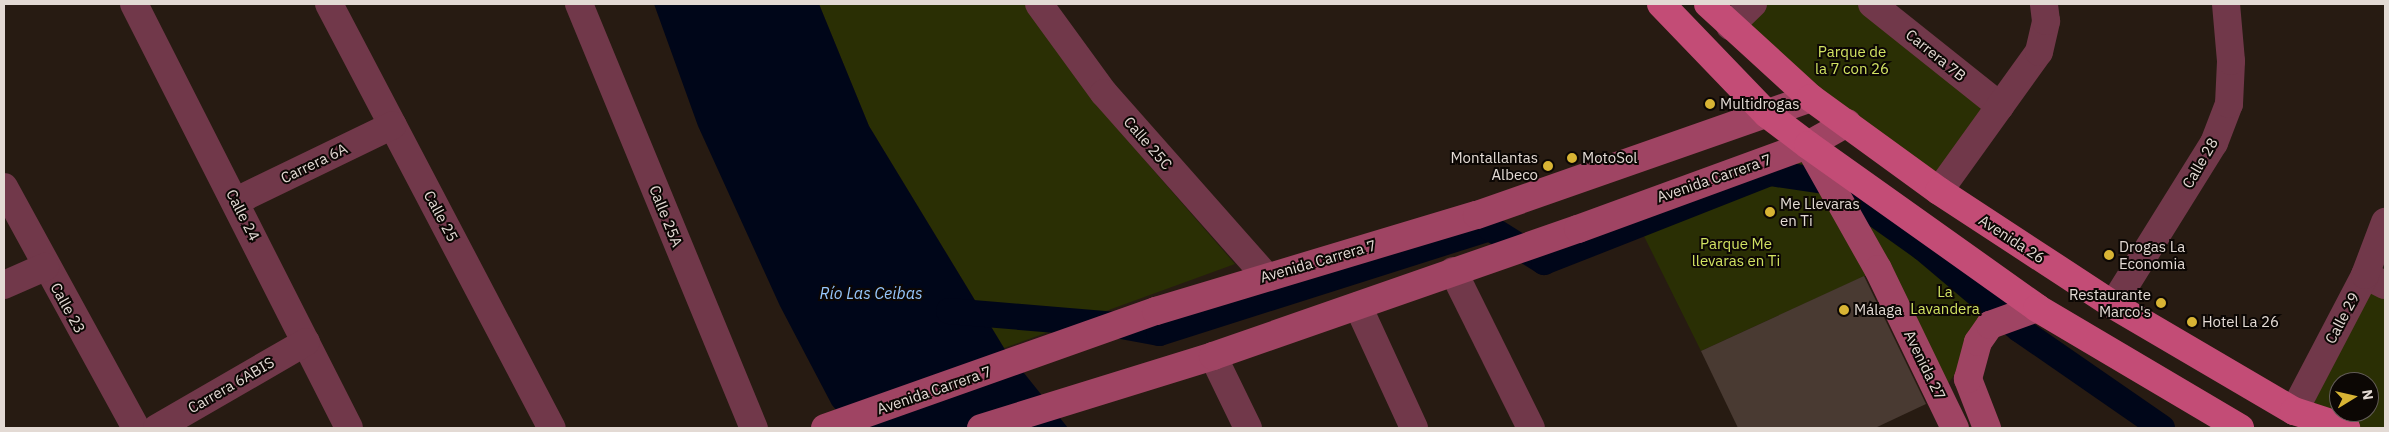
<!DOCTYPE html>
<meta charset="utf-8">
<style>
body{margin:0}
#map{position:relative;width:2389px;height:432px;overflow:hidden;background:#271b12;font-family:"IBM Plex Sans",sans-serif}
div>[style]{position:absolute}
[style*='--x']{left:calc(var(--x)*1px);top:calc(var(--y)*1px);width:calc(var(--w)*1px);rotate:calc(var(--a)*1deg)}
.green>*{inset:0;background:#2a2f04}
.water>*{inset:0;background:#000619}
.canal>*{height:26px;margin:-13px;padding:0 13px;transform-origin:13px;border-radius:13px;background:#000619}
.building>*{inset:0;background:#493a32}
.street>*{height:28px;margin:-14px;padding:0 14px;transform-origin:14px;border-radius:14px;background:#71384a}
.secondary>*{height:28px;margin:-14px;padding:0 14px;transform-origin:14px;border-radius:14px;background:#9f4463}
.primary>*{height:28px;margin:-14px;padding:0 14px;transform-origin:14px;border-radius:14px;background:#c34c76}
.dots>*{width:14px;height:14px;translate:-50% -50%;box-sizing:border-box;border:2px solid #0c0704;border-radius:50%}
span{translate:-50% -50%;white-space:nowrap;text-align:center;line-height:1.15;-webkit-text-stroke:4px #0c0704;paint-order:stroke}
.park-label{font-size:15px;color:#d2e362}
.street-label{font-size:15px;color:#e3dad4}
.poi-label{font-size:15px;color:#e3dad4}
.left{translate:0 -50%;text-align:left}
.right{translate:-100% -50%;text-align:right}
.water-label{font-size:16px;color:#97c7fd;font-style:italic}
.frame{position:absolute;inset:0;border:5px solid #e3dad4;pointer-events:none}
.north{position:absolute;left:2329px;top:372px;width:50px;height:50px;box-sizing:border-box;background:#0c0704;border:1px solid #625b57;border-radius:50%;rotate:81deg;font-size:14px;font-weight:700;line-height:20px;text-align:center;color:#e3dad4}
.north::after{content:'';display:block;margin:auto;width:18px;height:22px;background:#d8b434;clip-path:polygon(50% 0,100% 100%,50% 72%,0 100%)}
</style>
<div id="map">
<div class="green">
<i style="clip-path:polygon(819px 4px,1029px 4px,1089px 96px,1235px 264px,1004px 348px,869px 126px)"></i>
<i style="clip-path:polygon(1753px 4px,1872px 4px,2000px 106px,1939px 191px,1730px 26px)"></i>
<i style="clip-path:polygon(1808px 145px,1856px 227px,1885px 200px,2037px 308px,1991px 320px,1940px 396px,1878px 270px,1701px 351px,1630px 208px)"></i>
<i style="clip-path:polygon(evenodd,2365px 275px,2385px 285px,2385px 428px,2346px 428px,2294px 411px,2365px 275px,2339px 382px,2369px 382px,2369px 412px,2339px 412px,2339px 382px)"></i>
</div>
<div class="water">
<i style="clip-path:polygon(654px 4px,819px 4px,869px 126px,1004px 348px,1068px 428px,851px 428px,832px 405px,780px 306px,698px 126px)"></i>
</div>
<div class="canal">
<i style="--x:949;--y:311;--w:168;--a:4.8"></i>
<i style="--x:1116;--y:325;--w:44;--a:10.5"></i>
<i style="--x:1159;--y:333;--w:347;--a:-17.6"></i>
<i style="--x:1490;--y:228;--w:64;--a:32.2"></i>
<i style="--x:1544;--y:262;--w:243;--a:-21.5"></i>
<i style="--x:1770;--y:173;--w:61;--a:8.5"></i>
<i style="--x:1830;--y:182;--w:114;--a:35.4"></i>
<i style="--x:1923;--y:248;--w:126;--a:40.2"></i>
<i style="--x:2019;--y:329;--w:174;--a:34.7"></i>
</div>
<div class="building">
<i style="clip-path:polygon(1864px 276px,1926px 404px,1875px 428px,1738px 428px,1701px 351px)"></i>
</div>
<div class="street">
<i style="--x:134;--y:4;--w:475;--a:63.1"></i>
<i style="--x:329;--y:4;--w:479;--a:62.3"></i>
<i style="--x:579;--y:4;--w:459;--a:67.6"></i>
<i style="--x:1039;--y:4;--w:110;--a:53.9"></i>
<i style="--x:1104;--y:93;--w:244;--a:48.5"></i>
<i style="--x:1872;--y:4;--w:164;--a:38.6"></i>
<i style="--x:1730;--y:26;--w:32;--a:-44"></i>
<i style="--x:4;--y:187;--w:275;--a:61.3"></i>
<i style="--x:1939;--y:191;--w:171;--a:-54.3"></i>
<i style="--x:2039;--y:52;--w:32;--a:-77"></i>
<i style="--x:2046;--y:21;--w:17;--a:-97"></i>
<i style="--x:236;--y:201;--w:174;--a:-25.8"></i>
<i style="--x:1453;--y:271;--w:175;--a:63.6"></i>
<i style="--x:2365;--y:275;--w:22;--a:27"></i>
<i style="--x:4;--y:285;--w:45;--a:-23.7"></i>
<i style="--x:2113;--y:305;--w:191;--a:-58.1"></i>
<i style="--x:2214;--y:143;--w:42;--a:-69"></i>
<i style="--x:2229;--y:104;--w:43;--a:-87.3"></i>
<i style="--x:2231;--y:61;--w:57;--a:-95"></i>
<i style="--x:1358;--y:306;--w:134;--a:65.3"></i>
<i style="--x:1213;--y:356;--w:80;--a:64.1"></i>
<i style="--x:2294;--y:411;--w:153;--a:-62.4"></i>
<i style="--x:2365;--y:275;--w:57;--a:-69.3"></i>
<i style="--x:157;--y:428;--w:172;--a:-30"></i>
</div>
<div class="secondary">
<i style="--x:1808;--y:145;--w:142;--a:60.6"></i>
<i style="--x:1878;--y:269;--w:177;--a:64.2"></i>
<i style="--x:825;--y:428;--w:351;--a:-19.5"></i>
<i style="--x:1156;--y:311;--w:335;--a:-16.7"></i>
<i style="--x:1477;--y:215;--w:354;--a:-19.3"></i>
<i style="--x:981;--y:428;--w:243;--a:-17.2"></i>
<i style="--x:1213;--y:356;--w:386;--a:-19.2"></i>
<i style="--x:1578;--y:229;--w:245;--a:-20.1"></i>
<i style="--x:1808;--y:145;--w:45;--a:-29.4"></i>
<i style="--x:1987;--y:428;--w:53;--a:-111.2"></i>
<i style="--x:1968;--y:379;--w:38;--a:-75"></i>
<i style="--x:1978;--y:342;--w:21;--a:-55"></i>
<i style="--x:1990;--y:325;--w:50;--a:-19.9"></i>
</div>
<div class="primary">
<i style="--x:1661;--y:4;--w:153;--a:46.1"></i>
<i style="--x:1767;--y:114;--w:51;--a:37.1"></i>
<i style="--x:1808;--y:145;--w:281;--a:35.4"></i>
<i style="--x:2037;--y:308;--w:236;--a:30.6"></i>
<i style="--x:1708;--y:4;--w:139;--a:42.4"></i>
<i style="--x:1811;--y:98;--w:158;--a:36"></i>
<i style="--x:1939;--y:191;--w:208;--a:33.2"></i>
<i style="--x:2113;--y:305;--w:210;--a:30.4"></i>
<i style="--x:2294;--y:411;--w:55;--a:18.1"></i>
</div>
<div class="dots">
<i style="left:1710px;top:104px;background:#d8b434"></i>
<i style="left:1572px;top:158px;background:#d8b434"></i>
<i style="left:1548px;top:166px;background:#d8b434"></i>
<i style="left:1770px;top:212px;background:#d8b434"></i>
<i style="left:2109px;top:255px;background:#d8b434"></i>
<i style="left:2161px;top:303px;background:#d8b434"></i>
<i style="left:1844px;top:310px;background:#d8b434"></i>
<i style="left:2192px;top:322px;background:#d8b434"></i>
</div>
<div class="park-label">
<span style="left:1852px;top:60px">Parque de<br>la 7 con 26</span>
<span style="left:1736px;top:252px">Parque Me<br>llevaras en Ti</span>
<span style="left:1945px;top:300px">La<br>Lavandera</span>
</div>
<div class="street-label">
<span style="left:1936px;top:55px;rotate:39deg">Carrera 7B</span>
<span style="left:1148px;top:143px;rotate:49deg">Calle 25C</span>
<span style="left:314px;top:163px;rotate:-26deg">Carrera 6A</span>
<span style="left:2200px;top:163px;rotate:-60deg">Calle 28</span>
<span style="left:1714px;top:178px;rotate:-19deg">Avenida Carrera 7</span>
<span style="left:243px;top:215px;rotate:63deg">Calle 24</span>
<span style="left:441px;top:216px;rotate:62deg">Calle 25</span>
<span style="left:666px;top:216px;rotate:68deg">Calle 25A</span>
<span style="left:2012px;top:239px;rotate:33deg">Avenida 26</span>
<span style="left:1318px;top:261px;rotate:-16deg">Avenida Carrera 7</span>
<span style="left:68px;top:308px;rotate:61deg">Calle 23</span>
<span style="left:2342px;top:318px;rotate:-62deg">Calle 29</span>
<span style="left:1925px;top:365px;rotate:64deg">Avenida 27</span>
<span style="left:231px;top:385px;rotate:-30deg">Carrera 6ABIS</span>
<span style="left:934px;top:390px;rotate:-19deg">Avenida Carrera 7</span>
</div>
<div class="poi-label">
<span class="left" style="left:1720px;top:104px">Multidrogas</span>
<span class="right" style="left:1538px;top:166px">Montallantas<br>Albeco</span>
<span class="left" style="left:1582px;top:158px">MotoSol</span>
<span class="left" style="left:1780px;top:212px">Me Llevaras<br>en Ti</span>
<span class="left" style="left:2119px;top:255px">Drogas La<br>Economia</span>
<span class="right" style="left:2151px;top:303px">Restaurante<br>Marco's</span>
<span class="left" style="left:1854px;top:310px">Málaga</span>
<span class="left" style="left:2202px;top:322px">Hotel La 26</span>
</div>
<div class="water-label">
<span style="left:871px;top:293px">Río Las Ceibas</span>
</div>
<div class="frame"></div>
<div class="north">N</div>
</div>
